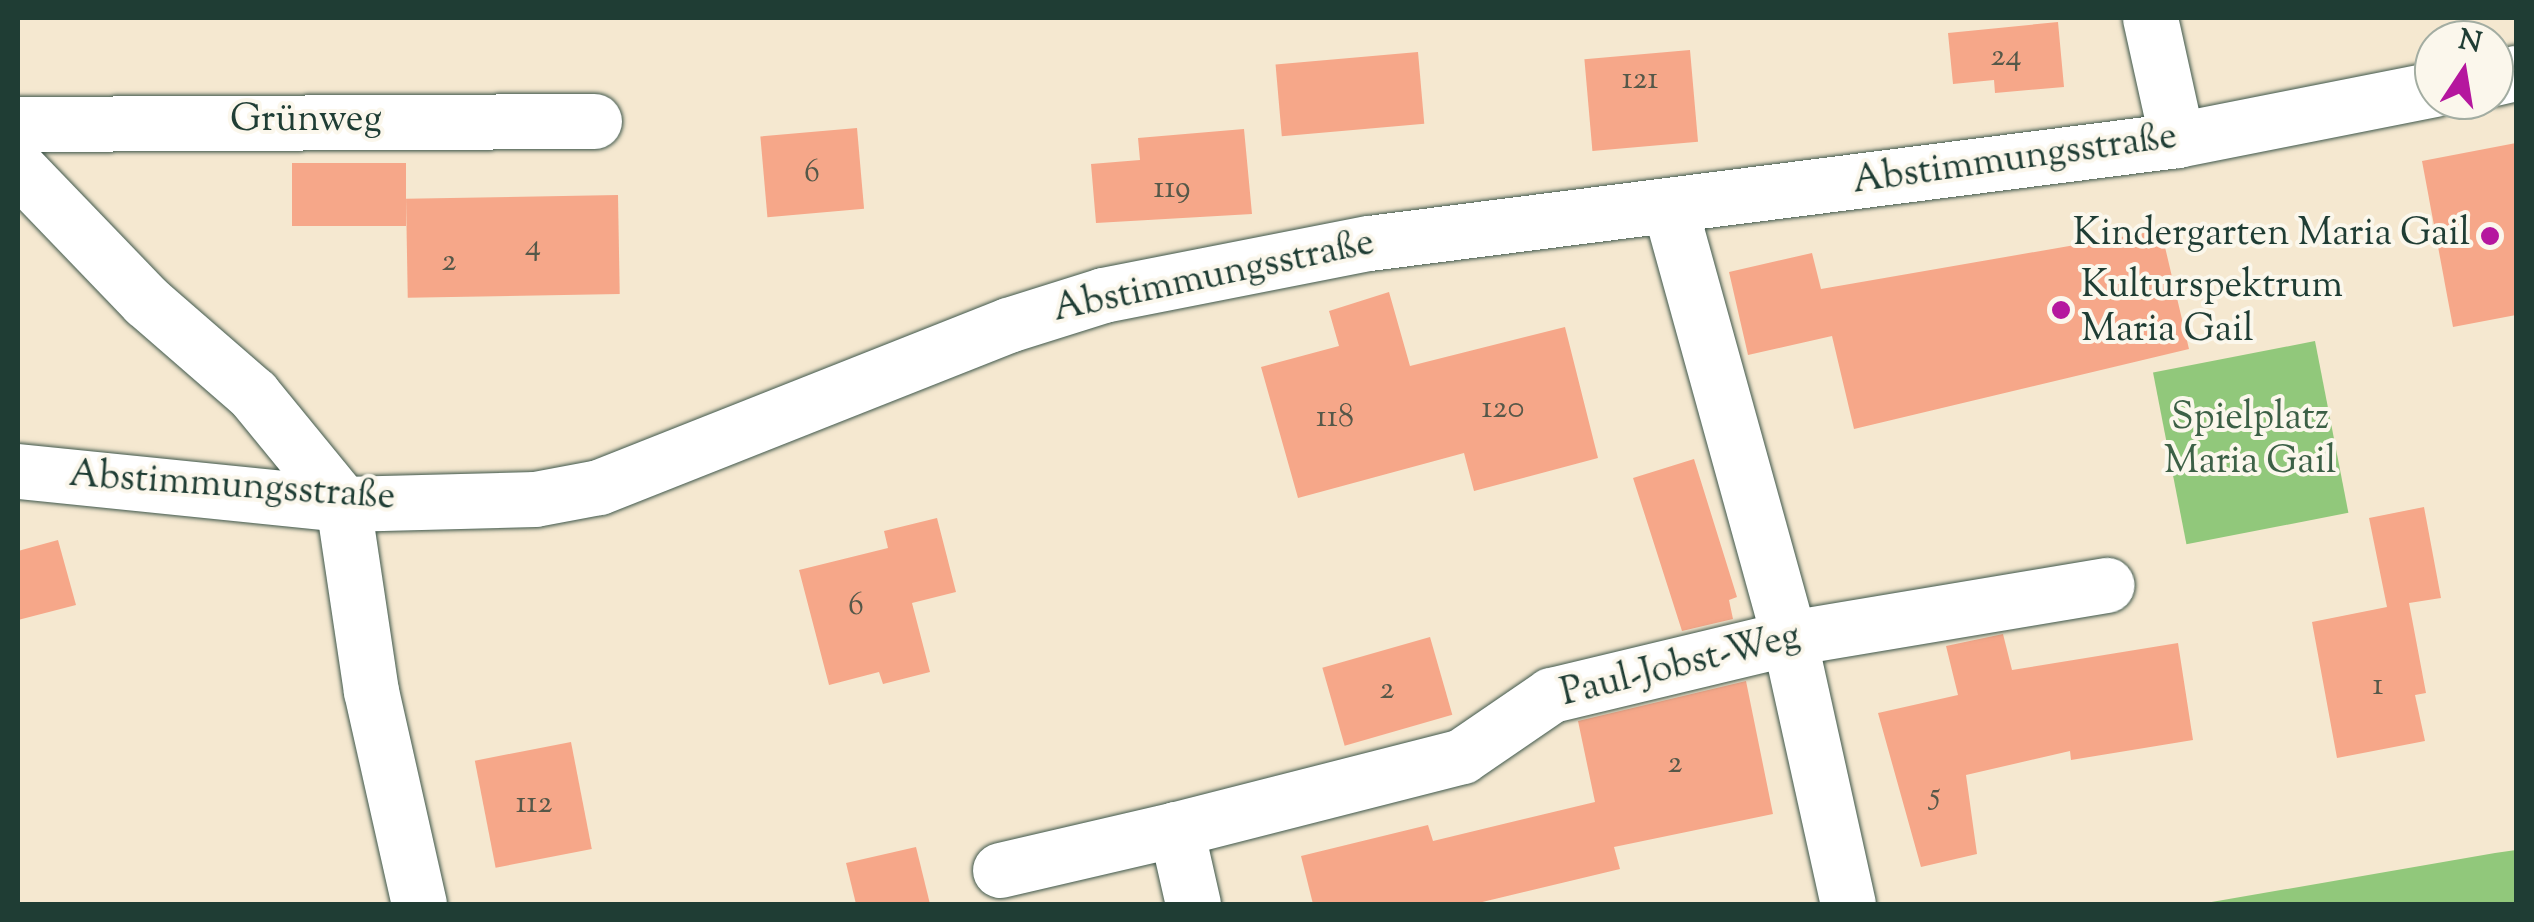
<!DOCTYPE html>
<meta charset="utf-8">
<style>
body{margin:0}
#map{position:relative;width:2534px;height:922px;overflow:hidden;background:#f5e8d0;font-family:"Sorts Mill Goudy",serif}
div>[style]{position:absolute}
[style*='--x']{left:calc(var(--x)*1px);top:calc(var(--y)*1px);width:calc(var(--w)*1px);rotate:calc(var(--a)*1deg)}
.green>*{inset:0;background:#91c87b;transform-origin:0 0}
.building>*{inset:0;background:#f6a789;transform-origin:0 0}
.roads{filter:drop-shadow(0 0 2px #3f574b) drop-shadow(0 0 2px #3f574b)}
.minor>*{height:55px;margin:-27.5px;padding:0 27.5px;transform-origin:27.5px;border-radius:27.5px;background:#fff}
.dots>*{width:28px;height:28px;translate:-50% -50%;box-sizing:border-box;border:5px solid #fbf7ec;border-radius:50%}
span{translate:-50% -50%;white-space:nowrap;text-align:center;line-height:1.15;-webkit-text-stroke:8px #fbf7ec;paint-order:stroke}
.number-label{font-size:32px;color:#555849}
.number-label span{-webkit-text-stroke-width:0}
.street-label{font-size:38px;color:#1f3d34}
.poi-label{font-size:38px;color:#1f3d34}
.right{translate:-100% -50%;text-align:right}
.left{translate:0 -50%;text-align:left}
.park-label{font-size:38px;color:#3c6046}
.frame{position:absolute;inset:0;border:20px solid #1f3d34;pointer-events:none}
.north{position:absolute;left:2414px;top:20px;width:100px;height:100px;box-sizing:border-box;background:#fbf7ec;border:2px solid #a3ada2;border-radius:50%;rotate:12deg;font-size:28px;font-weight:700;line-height:40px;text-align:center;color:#1f3d34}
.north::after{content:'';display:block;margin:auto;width:35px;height:45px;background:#b5179e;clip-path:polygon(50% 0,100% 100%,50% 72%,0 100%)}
</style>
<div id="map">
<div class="green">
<i style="left:2315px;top:341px;width:175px;height:165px;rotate:79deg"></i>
<i style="clip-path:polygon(2516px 850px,2516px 904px,2200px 904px,2495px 853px)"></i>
</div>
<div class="building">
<i style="clip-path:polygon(2058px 22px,2064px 87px,1995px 93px,1994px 80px,1953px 84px,1948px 33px)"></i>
<i style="left:1690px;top:50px;width:92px;height:106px;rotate:85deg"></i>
<i style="left:1418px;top:52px;width:72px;height:143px;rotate:85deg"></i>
<i style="left:857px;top:128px;width:81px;height:97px;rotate:85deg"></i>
<i style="clip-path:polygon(1244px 129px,1252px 214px,1096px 223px,1091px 164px,1140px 160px,1138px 138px)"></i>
<i style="clip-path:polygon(2516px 143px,2516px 315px,2453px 327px,2422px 161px)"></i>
<i style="left:406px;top:163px;width:63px;height:114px;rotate:90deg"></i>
<i style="left:618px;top:195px;width:99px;height:212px;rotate:89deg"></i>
<i style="clip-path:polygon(2161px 230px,2189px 349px,1854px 429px,1832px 336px,1748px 355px,1729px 272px,1812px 253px,1821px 289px)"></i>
<i style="clip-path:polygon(1389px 292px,1410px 366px,1565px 327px,1598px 458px,1474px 491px,1464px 453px,1298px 498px,1261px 367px,1339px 346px,1329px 311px)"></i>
<i style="clip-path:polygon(1694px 459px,1737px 597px,1729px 600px,1733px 619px,1682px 631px,1633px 478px)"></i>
<i style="clip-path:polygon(2424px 507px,2441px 598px,2409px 603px,2426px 693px,2415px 695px,2425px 741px,2337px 758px,2312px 622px,2387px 607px,2369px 518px)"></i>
<i style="clip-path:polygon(937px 518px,956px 592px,912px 603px,930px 672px,883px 684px,879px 672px,829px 685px,799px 570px,888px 548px,884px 531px)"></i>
<i style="clip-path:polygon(58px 540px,76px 605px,18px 620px,18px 551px)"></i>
<i style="clip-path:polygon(2003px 634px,2012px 670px,2178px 643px,2193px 740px,2071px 760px,2070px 751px,1966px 775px,1977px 854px,1921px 867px,1878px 713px,1958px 695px,1946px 646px)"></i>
<i style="left:1430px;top:637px;width:81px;height:112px;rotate:74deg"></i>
<i style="clip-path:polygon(1746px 681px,1773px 814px,1614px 847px,1620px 869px,1474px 904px,1313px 904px,1301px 856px,1428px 825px,1433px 841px,1595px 802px,1578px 721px)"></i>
<i style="left:571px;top:742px;width:109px;height:98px;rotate:79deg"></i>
<i style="clip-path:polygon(916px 847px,930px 904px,856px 904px,846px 863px)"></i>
</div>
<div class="roads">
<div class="minor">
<i style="--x:2150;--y:18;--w:125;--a:77.5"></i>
<i style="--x:2494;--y:78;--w:23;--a:-13"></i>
<i style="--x:18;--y:124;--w:576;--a:-0.3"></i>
<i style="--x:18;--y:168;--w:185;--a:46.1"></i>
<i style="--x:146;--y:301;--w:142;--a:41"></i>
<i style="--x:253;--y:394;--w:142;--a:50.7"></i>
<i style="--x:343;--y:504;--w:189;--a:81.5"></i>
<i style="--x:371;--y:691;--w:218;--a:77.3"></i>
<i style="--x:1670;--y:208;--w:446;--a:74.5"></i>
<i style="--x:1789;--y:638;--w:272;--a:77.5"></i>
<i style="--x:18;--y:471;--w:327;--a:5.8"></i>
<i style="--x:343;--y:504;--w:192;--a:-1.5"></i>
<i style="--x:535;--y:499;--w:65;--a:-10.6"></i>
<i style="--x:599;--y:487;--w:440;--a:-21.6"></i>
<i style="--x:1008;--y:325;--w:100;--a:-17.5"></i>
<i style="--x:1103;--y:295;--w:271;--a:-11.1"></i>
<i style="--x:1369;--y:243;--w:815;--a:-7.26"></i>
<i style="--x:2177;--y:140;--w:262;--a:-11.2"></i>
<i style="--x:1000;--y:870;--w:181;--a:-13.1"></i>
<i style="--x:1193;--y:904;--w:77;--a:-102.8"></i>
<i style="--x:1176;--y:829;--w:295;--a:-14.3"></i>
<i style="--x:1462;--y:756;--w:108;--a:-34.4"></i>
<i style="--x:1551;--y:695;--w:245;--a:-13.5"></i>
<i style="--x:1789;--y:638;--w:322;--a:-9.5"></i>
</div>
</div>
<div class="dots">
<i style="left:2490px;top:236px;background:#b5179e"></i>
<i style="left:2061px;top:310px;background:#b5179e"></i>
</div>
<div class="number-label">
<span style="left:2006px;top:57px">24</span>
<span style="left:1640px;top:80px">121</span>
<span style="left:812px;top:173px">6</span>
<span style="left:1172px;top:189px">119</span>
<span style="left:533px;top:247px">4</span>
<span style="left:449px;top:262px">2</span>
<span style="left:1503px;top:409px">120</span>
<span style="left:1335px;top:418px">118</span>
<span style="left:856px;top:606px">6</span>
<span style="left:2378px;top:686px">1</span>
<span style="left:1387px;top:690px">2</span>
<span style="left:1675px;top:764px">2</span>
<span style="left:1935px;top:796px">5</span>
<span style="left:534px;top:804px">112</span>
</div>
<div class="street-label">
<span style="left:306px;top:122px">Grünweg</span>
<span style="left:2015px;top:161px;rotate:-8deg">Abstimmungsstraße</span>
<span style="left:1214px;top:278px;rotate:-12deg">Abstimmungsstraße</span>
<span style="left:232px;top:488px;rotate:4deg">Abstimmungsstraße</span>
<span style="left:1681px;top:667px;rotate:-14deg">Paul-Jobst-Weg</span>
</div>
<div class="poi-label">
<span class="right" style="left:2470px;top:236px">Kindergarten Maria Gail</span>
<span class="left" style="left:2081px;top:310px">Kulturspektrum<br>Maria Gail</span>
</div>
<div class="park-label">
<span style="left:2250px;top:442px">Spielplatz<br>Maria Gail</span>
</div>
<div class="frame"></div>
<div class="north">N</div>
</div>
